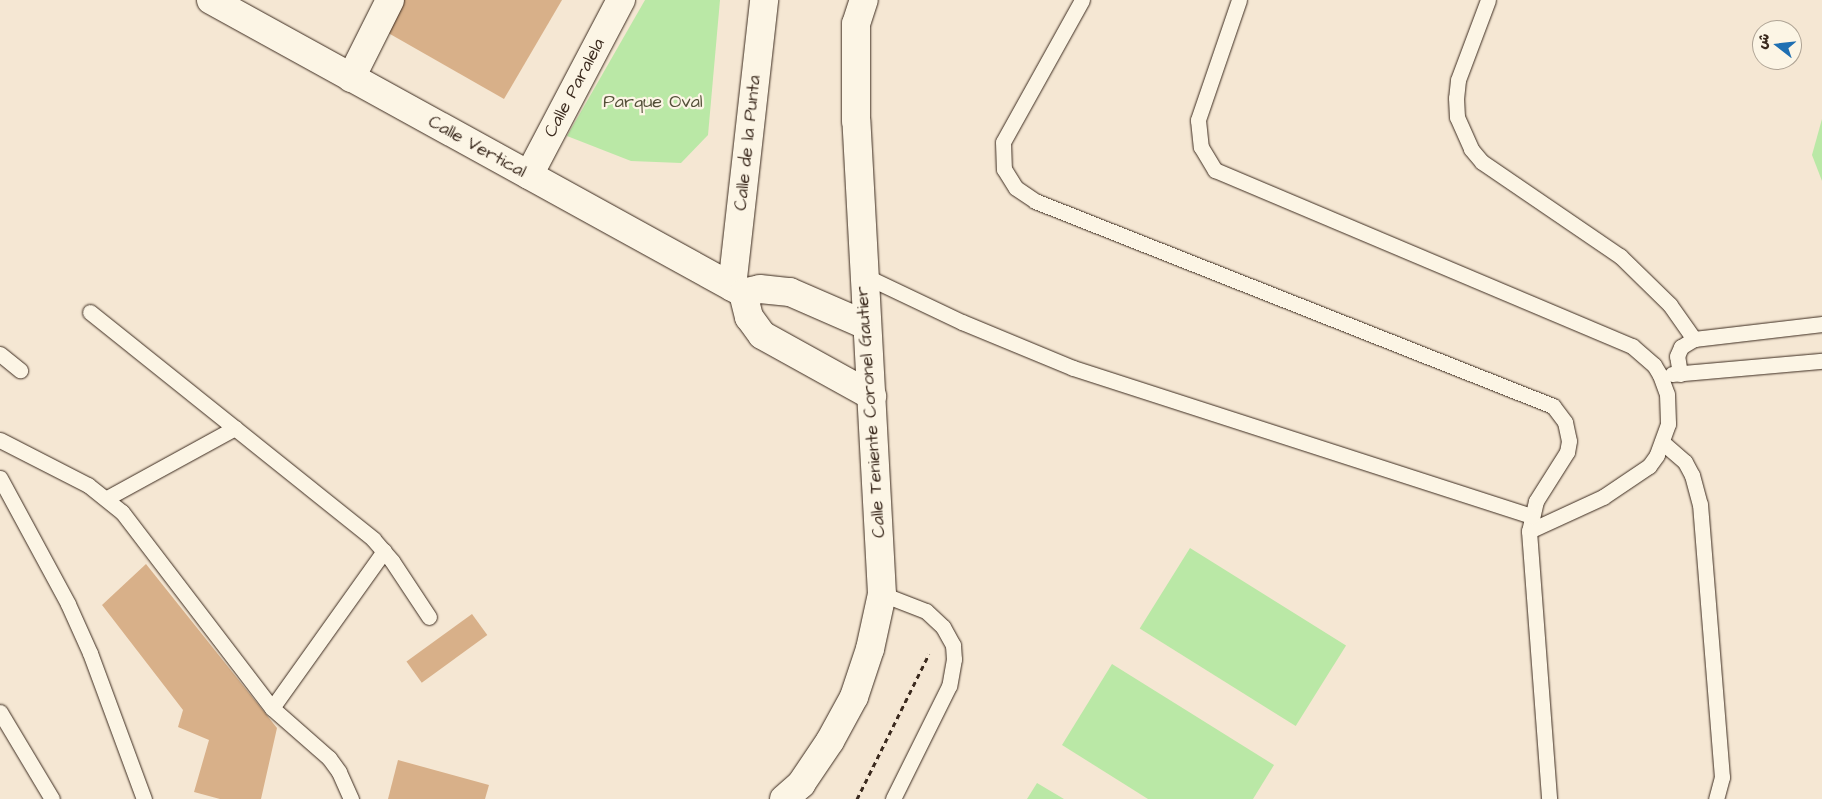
<!DOCTYPE html>
<meta charset="utf-8">
<style>
body{margin:0}
#map{position:relative;width:1822px;height:799px;overflow:hidden;background:#f5e7d3;font-family:"Architects Daughter","Playpen Sans Arabic",sans-serif}
div>[style]{position:absolute}
[style*='--x']{left:calc(var(--x)*1px);top:calc(var(--y)*1px);width:calc(var(--w)*1px);rotate:calc(var(--a)*1deg)}
.green>*{inset:0;background:#bae8a6;transform-origin:0 0}
.building>*{inset:0;background:#d8b089;transform-origin:0 0}
.path>*{height:3px;margin-top:-1.5px;transform-origin:0;background:repeating-linear-gradient(90deg,#3b2a1e 0 5px,transparent 0 9px)}
.roads{filter:drop-shadow(0 0 1px #3b2a1e) drop-shadow(0 0 1px #3b2a1e)}
.lane>*{height:15px;margin:-7.5px;padding:0 7.5px;transform-origin:7.5px;border-radius:7.5px;background:#fcf5e5}
.street>*{height:28px;margin:-14px;padding:0 14px;transform-origin:14px;border-radius:14px;background:#fcf5e5}
.primary>*{height:28px;margin:-14px;padding:0 14px;transform-origin:14px;border-radius:14px;background:#fcf5e5}
span{translate:-50% -50%;white-space:nowrap;text-align:center;line-height:1.15;-webkit-text-stroke:4.5px #fcf5e5;paint-order:stroke}
.street-label{font-size:18px;color:#3b2a1e}
.park-label{font-size:18px;color:#545039}
.north{position:absolute;left:1752px;top:20px;width:50px;height:50px;box-sizing:border-box;background:#fcf5e5;border:1px solid #afa495;border-radius:50%;rotate:286deg;font-size:14px;font-weight:700;line-height:20px;text-align:center;color:#3b2a1e}
.north::after{content:'';display:block;margin:auto;width:18px;height:22px;background:#1f6fb2;clip-path:polygon(50% 0,100% 100%,50% 72%,0 100%)}
</style>
<div id="map">
<div class="green">
<i style="clip-path:polygon(645px 0,720px 0,708px 135px,681px 163px,631px 161px,567px 136px)"></i>
<i style="clip-path:polygon(1822px 119px,1822px 181px,1812px 155px)"></i>
<i style="left:1190px;top:548px;width:184px;height:95px;rotate:32deg"></i>
<i style="clip-path:polygon(1112px 664px,1274px 765px,1253px 799px,1148px 799px,1062px 745px)"></i>
<i style="clip-path:polygon(1037px 783px,1064px 799px,1027px 799px)"></i>
</div>
<div class="building">
<i style="clip-path:polygon(402px 0,562px 0,504px 99px,383px 30px)"></i>
<i style="clip-path:polygon(146px 564px,277px 728px,261px 799px,220px 799px,194px 792px,209px 740px,178px 727px,183px 710px,102px 605px)"></i>
<i style="left:472px;top:614px;width:26px;height:81px;rotate:54deg"></i>
<i style="clip-path:polygon(398px 760px,489px 785px,485px 799px,388px 799px)"></i>
</div>
<div class="path">
<i style="--x:857;--y:799;--w:162;--a:-63.6"></i>
</div>
<div class="roads">
<div class="lane">
<i style="--x:1082;--y:0;--w:162;--a:119.1"></i>
<i style="--x:1003;--y:142;--w:27;--a:88"></i>
<i style="--x:1004;--y:169;--w:22;--a:58"></i>
<i style="--x:1016;--y:188;--w:23;--a:34"></i>
<i style="--x:1035;--y:201;--w:557;--a:21.59"></i>
<i style="--x:1553;--y:406;--w:20;--a:53"></i>
<i style="--x:1565;--y:422;--w:19;--a:78"></i>
<i style="--x:1569;--y:441;--w:11;--a:100"></i>
<i style="--x:1567;--y:452;--w:58;--a:122.3"></i>
<i style="--x:1536;--y:501;--w:31;--a:103"></i>
<i style="--x:1529;--y:531;--w:269;--a:85.7"></i>
<i style="--x:1239;--y:0;--w:127;--a:108.9"></i>
<i style="--x:1198;--y:120;--w:27;--a:84"></i>
<i style="--x:1201;--y:147;--w:27;--a:59"></i>
<i style="--x:1215;--y:170;--w:453;--a:22.9"></i>
<i style="--x:1632;--y:346;--w:29;--a:41"></i>
<i style="--x:1654;--y:365;--w:12;--a:59"></i>
<i style="--x:1660;--y:375;--w:20;--a:70"></i>
<i style="--x:1667;--y:394;--w:30;--a:88"></i>
<i style="--x:1668;--y:424;--w:33;--a:110"></i>
<i style="--x:1657;--y:455;--w:14;--a:126"></i>
<i style="--x:1649;--y:466;--w:55;--a:146"></i>
<i style="--x:1603;--y:497;--w:81;--a:155.3"></i>
<i style="--x:1488;--y:0;--w:85;--a:110.6"></i>
<i style="--x:1458;--y:80;--w:18;--a:96"></i>
<i style="--x:1456;--y:98;--w:19;--a:87"></i>
<i style="--x:1457;--y:117;--w:35;--a:66"></i>
<i style="--x:1471;--y:149;--w:17;--a:50"></i>
<i style="--x:1482;--y:162;--w:167;--a:34.3"></i>
<i style="--x:1620;--y:256;--w:70;--a:44.4"></i>
<i style="--x:1670;--y:305;--w:42;--a:54.8"></i>
<i style="--x:863;--y:275;--w:110;--a:25.4"></i>
<i style="--x:962;--y:322;--w:120;--a:22.5"></i>
<i style="--x:1073;--y:368;--w:482;--a:17.9"></i>
<i style="--x:90;--y:312;--w:363;--a:38.7"></i>
<i style="--x:373;--y:539;--w:29;--a:49"></i>
<i style="--x:392;--y:561;--w:67;--a:56.5"></i>
<i style="--x:0;--y:354;--w:26;--a:39"></i>
<i style="--x:1672;--y:374;--w:151;--a:-5"></i>
<i style="--x:1680;--y:374;--w:18;--a:-99"></i>
<i style="--x:1677;--y:356;--w:10;--a:-66"></i>
<i style="--x:1681;--y:347;--w:15;--a:-32"></i>
<i style="--x:1694;--y:339;--w:129;--a:-6.7"></i>
<i style="--x:0;--y:440;--w:99;--a:27.1"></i>
<i style="--x:88;--y:485;--w:43;--a:38.5"></i>
<i style="--x:122;--y:512;--w:247;--a:52.6"></i>
<i style="--x:272;--y:708;--w:76;--a:41.3"></i>
<i style="--x:329;--y:758;--w:17;--a:54"></i>
<i style="--x:339;--y:772;--w:30;--a:66"></i>
<i style="--x:1662;--y:442;--w:30;--a:41"></i>
<i style="--x:1685;--y:462;--w:15;--a:62"></i>
<i style="--x:1692;--y:475;--w:30;--a:75"></i>
<i style="--x:1700;--y:504;--w:274;--a:85.4"></i>
<i style="--x:1722;--y:777;--w:23;--a:105"></i>
<i style="--x:0;--y:478;--w:143;--a:61.6"></i>
<i style="--x:68;--y:604;--w:54;--a:65.8"></i>
<i style="--x:90;--y:653;--w:156;--a:69.7"></i>
<i style="--x:107;--y:498;--w:146;--a:-28.7"></i>
<i style="--x:882;--y:594;--w:47;--a:21.1"></i>
<i style="--x:926;--y:611;--w:23;--a:43"></i>
<i style="--x:943;--y:627;--w:21;--a:61"></i>
<i style="--x:953;--y:645;--w:14;--a:86"></i>
<i style="--x:954;--y:659;--w:27;--a:100"></i>
<i style="--x:949;--y:686;--w:126;--a:116.4"></i>
<i style="--x:272;--y:708;--w:193;--a:-54.5"></i>
<i style="--x:0;--y:712;--w:101;--a:59.1"></i>
</div>
<div class="street">
<i style="--x:211;--y:0;--w:607;--a:28.84"></i>
<i style="--x:351;--y:78;--w:87;--a:-63.4"></i>
<i style="--x:529;--y:175;--w:198;--a:-62.3"></i>
<i style="--x:732;--y:287;--w:289;--a:-83.6"></i>
<i style="--x:743;--y:293;--w:25;--a:76"></i>
<i style="--x:749;--y:317;--w:22;--a:54"></i>
<i style="--x:762;--y:335;--w:126;--a:29"></i>
<i style="--x:743;--y:293;--w:17;--a:-13"></i>
<i style="--x:760;--y:289;--w:30;--a:6"></i>
<i style="--x:790;--y:292;--w:83;--a:23.5"></i>
</div>
<div class="primary">
<i style="--x:784;--y:799;--w:23;--a:-41"></i>
<i style="--x:801;--y:784;--w:52;--a:-56"></i>
<i style="--x:830;--y:741;--w:50;--a:-61.4"></i>
<i style="--x:854;--y:697;--w:51;--a:-71.6"></i>
<i style="--x:870;--y:649;--w:56;--a:-77.7"></i>
<i style="--x:882;--y:594;--w:474;--a:-93.1"></i>
<i style="--x:856;--y:121;--w:97;--a:-90"></i>
<i style="--x:856;--y:24;--w:25;--a:-72"></i>
</div>
</div>
<div class="street-label">
<span style="left:575px;top:88px;rotate:-62deg">Calle Paralela</span>
<span style="left:748px;top:143px;rotate:-84deg">Calle de la Punta</span>
<span style="left:477px;top:147px;rotate:29deg">Calle Vertical</span>
<span style="left:871px;top:412px;rotate:-94deg">Calle Teniente Coronel Gautier</span>
</div>
<div class="park-label">
<span style="left:653px;top:102px">Parque Oval</span>
</div>
<div class="north">ش</div>
</div>
